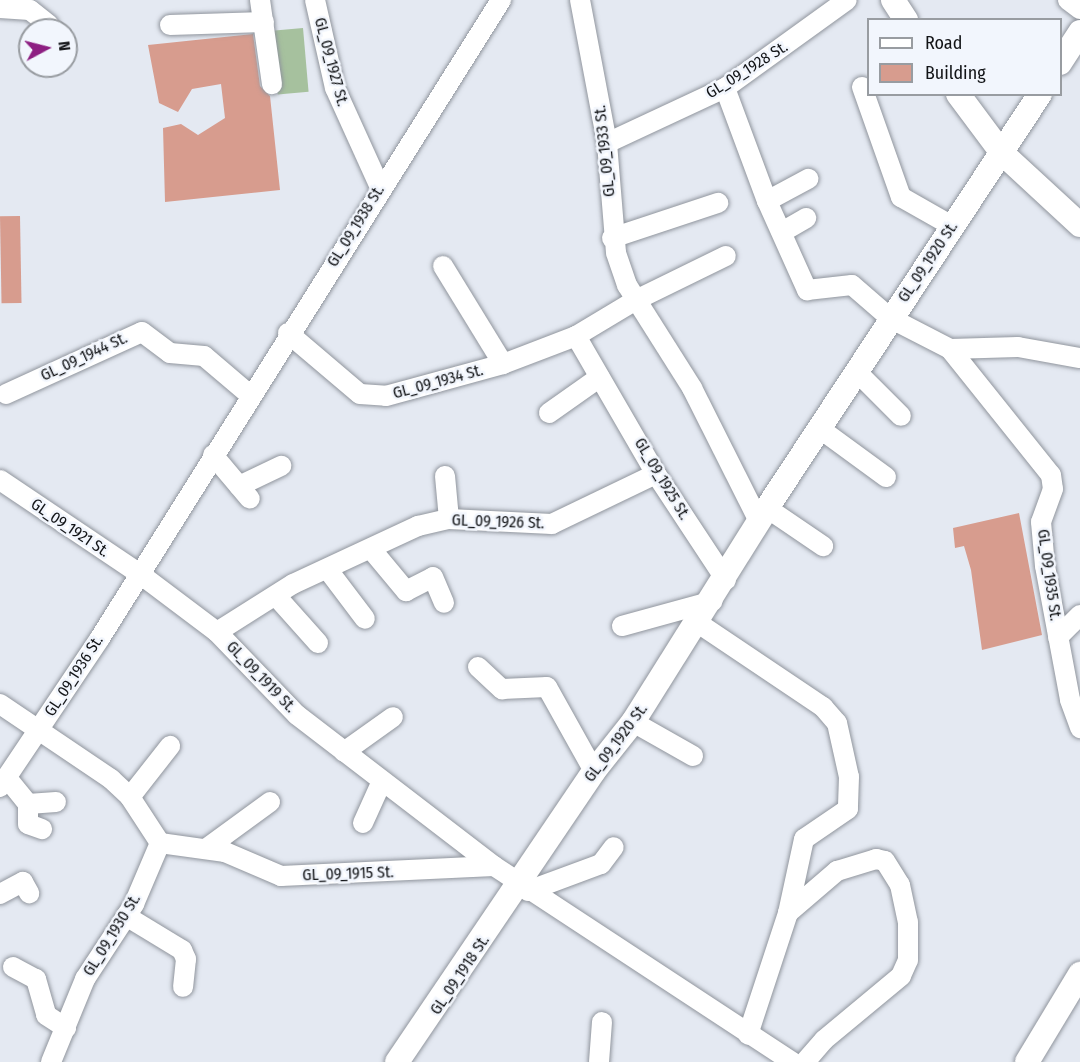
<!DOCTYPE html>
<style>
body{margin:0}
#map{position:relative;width:1080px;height:1062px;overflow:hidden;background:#e4e9f2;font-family:"Fira Sans Condensed",sans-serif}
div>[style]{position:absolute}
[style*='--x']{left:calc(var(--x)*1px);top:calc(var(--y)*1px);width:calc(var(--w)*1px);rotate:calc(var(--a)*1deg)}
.green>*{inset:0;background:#a6c19e;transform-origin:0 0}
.building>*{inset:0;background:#d79c8e;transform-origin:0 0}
.roads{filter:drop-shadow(0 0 2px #90959d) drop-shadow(0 0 2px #90959d)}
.minor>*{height:20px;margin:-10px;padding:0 10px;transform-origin:10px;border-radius:10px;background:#fff}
.major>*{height:24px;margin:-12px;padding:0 12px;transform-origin:12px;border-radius:12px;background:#fff}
span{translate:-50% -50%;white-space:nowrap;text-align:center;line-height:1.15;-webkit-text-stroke:5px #f2f6fd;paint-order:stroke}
.street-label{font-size:16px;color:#121417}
.legend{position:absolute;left:867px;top:18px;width:195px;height:78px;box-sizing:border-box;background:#f2f6fd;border:2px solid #989ca1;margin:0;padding:8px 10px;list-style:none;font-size:18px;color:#121417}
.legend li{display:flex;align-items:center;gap:12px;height:30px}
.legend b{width:30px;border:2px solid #989ca1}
.north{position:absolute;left:18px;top:18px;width:60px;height:60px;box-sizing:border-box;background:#f2f6fd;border:2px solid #989ca1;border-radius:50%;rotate:83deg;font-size:16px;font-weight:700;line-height:24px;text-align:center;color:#121417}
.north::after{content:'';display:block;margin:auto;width:21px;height:27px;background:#8d1f82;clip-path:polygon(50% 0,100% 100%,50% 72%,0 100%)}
</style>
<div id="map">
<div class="green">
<i style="left:303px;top:28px;width:64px;height:31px;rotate:85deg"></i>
</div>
<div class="building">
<i style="clip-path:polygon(253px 34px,260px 86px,270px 96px,280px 190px,165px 202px,163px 128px,181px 124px,198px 135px,225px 118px,221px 84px,192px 89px,178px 112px,159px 103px,148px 45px)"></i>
<i style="left:20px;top:216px;width:87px;height:20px;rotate:89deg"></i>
<i style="clip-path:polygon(1019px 513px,1042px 635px,982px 650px,971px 570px,964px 546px,955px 548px,953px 528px)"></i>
</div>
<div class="roads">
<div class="minor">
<i style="--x:260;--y:0;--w:85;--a:81.9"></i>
<i style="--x:315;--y:0;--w:90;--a:77.2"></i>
<i style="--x:335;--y:88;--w:109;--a:65.6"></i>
<i style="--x:580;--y:0;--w:146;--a:79.3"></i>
<i style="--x:607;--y:143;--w:110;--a:85.3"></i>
<i style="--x:616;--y:253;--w:34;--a:71"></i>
<i style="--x:627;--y:285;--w:122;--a:57.7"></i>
<i style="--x:692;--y:388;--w:151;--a:63.3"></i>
<i style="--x:1068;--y:0;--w:15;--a:37"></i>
<i style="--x:0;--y:8;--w:30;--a:4"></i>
<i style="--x:30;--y:10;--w:24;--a:38"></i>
<i style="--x:170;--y:25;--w:94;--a:-1.8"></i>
<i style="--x:862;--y:87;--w:117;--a:70.5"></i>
<i style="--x:901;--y:197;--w:59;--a:29.6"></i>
<i style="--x:725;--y:88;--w:121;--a:69.6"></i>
<i style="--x:767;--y:201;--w:98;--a:65.8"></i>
<i style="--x:807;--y:290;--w:45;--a:-6.3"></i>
<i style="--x:852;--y:285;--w:50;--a:41"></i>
<i style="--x:890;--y:318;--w:68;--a:27.3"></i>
<i style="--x:950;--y:349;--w:161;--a:51.3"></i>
<i style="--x:1051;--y:475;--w:14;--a:82"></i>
<i style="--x:1053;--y:489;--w:35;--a:110"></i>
<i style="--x:1041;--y:522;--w:44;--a:84.8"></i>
<i style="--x:1045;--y:566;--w:136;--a:79.4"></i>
<i style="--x:1070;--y:700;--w:30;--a:70"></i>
<i style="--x:607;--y:143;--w:130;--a:-25"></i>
<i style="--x:725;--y:88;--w:150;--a:-35.8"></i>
<i style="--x:767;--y:201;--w:47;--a:-28.2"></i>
<i style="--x:782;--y:232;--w:28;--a:-30"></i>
<i style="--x:612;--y:238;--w:112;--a:-18.3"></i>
<i style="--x:443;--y:266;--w:115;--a:58.5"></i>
<i style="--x:288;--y:333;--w:94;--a:40.3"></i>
<i style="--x:360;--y:394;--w:26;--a:4"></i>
<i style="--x:386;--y:396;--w:121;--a:-15.3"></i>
<i style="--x:503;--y:364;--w:78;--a:-21"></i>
<i style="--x:576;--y:336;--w:70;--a:-31"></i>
<i style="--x:636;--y:300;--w:100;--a:-26.1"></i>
<i style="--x:576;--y:336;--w:160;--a:59.9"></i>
<i style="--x:656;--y:474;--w:127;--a:56.6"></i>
<i style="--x:950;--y:349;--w:68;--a:-1.7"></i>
<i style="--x:1018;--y:347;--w:63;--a:10.1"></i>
<i style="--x:857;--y:372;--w:62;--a:45"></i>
<i style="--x:6;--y:394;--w:149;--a:-24.5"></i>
<i style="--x:142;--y:332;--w:35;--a:37"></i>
<i style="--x:170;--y:353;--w:34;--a:5"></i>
<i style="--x:204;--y:356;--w:60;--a:40.3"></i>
<i style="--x:549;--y:413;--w:62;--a:-35.2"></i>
<i style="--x:819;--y:428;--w:83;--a:36.2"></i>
<i style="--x:213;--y:455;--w:57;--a:49.9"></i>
<i style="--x:445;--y:476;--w:43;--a:84.7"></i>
<i style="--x:0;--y:480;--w:169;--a:33.9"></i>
<i style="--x:140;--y:574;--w:96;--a:37"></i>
<i style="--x:217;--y:632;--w:115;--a:46.1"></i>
<i style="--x:297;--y:715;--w:248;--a:37.5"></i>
<i style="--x:494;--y:866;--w:357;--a:33.3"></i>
<i style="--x:239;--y:486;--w:47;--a:-25.5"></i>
<i style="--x:767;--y:508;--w:68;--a:34.2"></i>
<i style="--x:371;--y:549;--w:55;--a:50.2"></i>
<i style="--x:406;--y:591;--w:30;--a:-27"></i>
<i style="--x:433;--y:577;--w:28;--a:67"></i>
<i style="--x:328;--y:570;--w:61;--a:52.9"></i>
<i style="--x:276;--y:596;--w:63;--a:48.2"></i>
<i style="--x:698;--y:623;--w:151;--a:33.9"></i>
<i style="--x:823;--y:707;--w:21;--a:49"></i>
<i style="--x:837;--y:723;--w:55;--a:77.5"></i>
<i style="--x:849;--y:777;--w:32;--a:92"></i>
<i style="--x:848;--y:809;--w:53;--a:145.7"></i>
<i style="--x:804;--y:839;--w:76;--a:102.2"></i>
<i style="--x:788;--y:913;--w:128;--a:108.2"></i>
<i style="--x:622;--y:626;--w:94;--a:-15.4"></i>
<i style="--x:217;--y:632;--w:90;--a:-32.3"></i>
<i style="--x:293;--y:584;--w:138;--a:-24.9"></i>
<i style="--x:418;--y:526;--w:32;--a:-13"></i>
<i style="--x:449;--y:519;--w:103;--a:2.8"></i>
<i style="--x:552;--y:524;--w:115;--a:-25.7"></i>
<i style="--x:1058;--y:637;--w:31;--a:-45"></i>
<i style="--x:478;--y:667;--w:33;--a:43"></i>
<i style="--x:502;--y:689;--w:45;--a:-2.5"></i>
<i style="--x:547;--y:687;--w:96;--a:60.8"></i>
<i style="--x:0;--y:704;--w:134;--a:34"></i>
<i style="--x:111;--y:779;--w:26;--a:43"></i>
<i style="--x:130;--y:797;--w:55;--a:56.9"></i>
<i style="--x:160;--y:843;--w:66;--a:7.9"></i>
<i style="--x:225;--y:852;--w:61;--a:23.2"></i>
<i style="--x:281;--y:876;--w:213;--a:-2.7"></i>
<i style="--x:633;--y:722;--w:69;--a:29.5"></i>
<i style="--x:344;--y:752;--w:60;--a:-35.5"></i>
<i style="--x:7;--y:778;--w:33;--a:51"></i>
<i style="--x:28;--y:804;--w:20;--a:90"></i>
<i style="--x:28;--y:824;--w:15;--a:20"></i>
<i style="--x:0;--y:787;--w:179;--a:-56.1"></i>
<i style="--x:100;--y:638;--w:754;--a:-57.85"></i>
<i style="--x:130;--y:797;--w:65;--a:-51.9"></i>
<i style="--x:28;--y:804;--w:28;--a:-4"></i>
<i style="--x:363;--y:823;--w:46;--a:-65.7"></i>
<i style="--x:207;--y:848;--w:78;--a:-36.1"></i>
<i style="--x:528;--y:891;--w:78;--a:-20.3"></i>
<i style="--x:601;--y:864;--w:21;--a:-53"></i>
<i style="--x:0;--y:894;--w:26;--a:-28"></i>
<i style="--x:23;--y:882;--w:13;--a:61"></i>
<i style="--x:788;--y:913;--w:65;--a:-40.6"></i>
<i style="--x:837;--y:871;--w:41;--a:-17.1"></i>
<i style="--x:876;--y:859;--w:9;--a:13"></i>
<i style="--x:885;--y:861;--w:28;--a:58"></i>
<i style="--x:900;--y:885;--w:38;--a:78"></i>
<i style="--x:908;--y:922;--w:38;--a:90"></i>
<i style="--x:908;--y:960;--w:17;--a:114"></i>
<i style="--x:901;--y:976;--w:100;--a:140.3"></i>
<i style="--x:824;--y:1040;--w:29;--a:131"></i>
<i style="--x:126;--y:916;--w:66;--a:31.3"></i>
<i style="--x:182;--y:950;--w:10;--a:66"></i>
<i style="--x:186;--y:959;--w:28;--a:96"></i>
<i style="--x:13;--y:967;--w:26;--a:28"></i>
<i style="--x:36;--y:979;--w:37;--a:74"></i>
<i style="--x:46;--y:1015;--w:24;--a:33"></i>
<i style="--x:51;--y:1062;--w:90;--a:-67.7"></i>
<i style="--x:85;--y:979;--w:90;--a:-56.8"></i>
<i style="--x:134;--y:904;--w:66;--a:-66.9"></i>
<i style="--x:599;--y:1062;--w:40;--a:-85.7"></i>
</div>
<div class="major">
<i style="--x:893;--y:0;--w:24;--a:57"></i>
<i style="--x:1060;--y:63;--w:37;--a:-57"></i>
<i style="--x:958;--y:94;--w:74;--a:53.3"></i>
<i style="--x:1002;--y:153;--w:106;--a:42.7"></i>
<i style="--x:397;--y:1062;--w:351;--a:-55.9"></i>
<i style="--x:594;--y:771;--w:63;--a:-51.5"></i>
<i style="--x:633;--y:722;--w:252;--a:-57.9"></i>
<i style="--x:767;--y:508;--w:496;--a:-56.6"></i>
<i style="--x:1027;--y:1062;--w:103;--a:-58.9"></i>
</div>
</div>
<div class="street-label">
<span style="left:331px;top:62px;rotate:75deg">GL_09_1927 St.</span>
<span style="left:747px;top:70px;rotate:-32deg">GL_09_1928 St.</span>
<span style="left:605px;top:151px;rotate:-96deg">GL_09_1933 St.</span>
<span style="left:356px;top:226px;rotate:-58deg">GL_09_1938 St.</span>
<span style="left:928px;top:262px;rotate:-56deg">GL_09_1920 St.</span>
<span style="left:84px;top:357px;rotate:-25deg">GL_09_1944 St.</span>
<span style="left:438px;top:382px;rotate:-15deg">GL_09_1934 St.</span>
<span style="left:662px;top:479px;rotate:59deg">GL_09_1925 St.</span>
<span style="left:498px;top:522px;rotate:2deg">GL_09_1926 St.</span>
<span style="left:70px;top:528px;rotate:34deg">GL_09_1921 St.</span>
<span style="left:1049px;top:575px;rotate:82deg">GL_09_1935 St.</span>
<span style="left:74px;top:676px;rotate:-57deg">GL_09_1936 St.</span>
<span style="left:261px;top:677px;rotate:46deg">GL_09_1919 St.</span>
<span style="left:616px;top:743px;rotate:-53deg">GL_09_1920 St.</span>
<span style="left:348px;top:874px;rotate:-2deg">GL_09_1915 St.</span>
<span style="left:112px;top:935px;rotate:-58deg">GL_09_1930 St.</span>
<span style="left:460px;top:975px;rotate:-56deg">GL_09_1918 St.</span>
</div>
<ul class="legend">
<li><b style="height:8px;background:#fff"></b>Road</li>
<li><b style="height:16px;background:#d79c8e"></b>Building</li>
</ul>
<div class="north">N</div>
</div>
